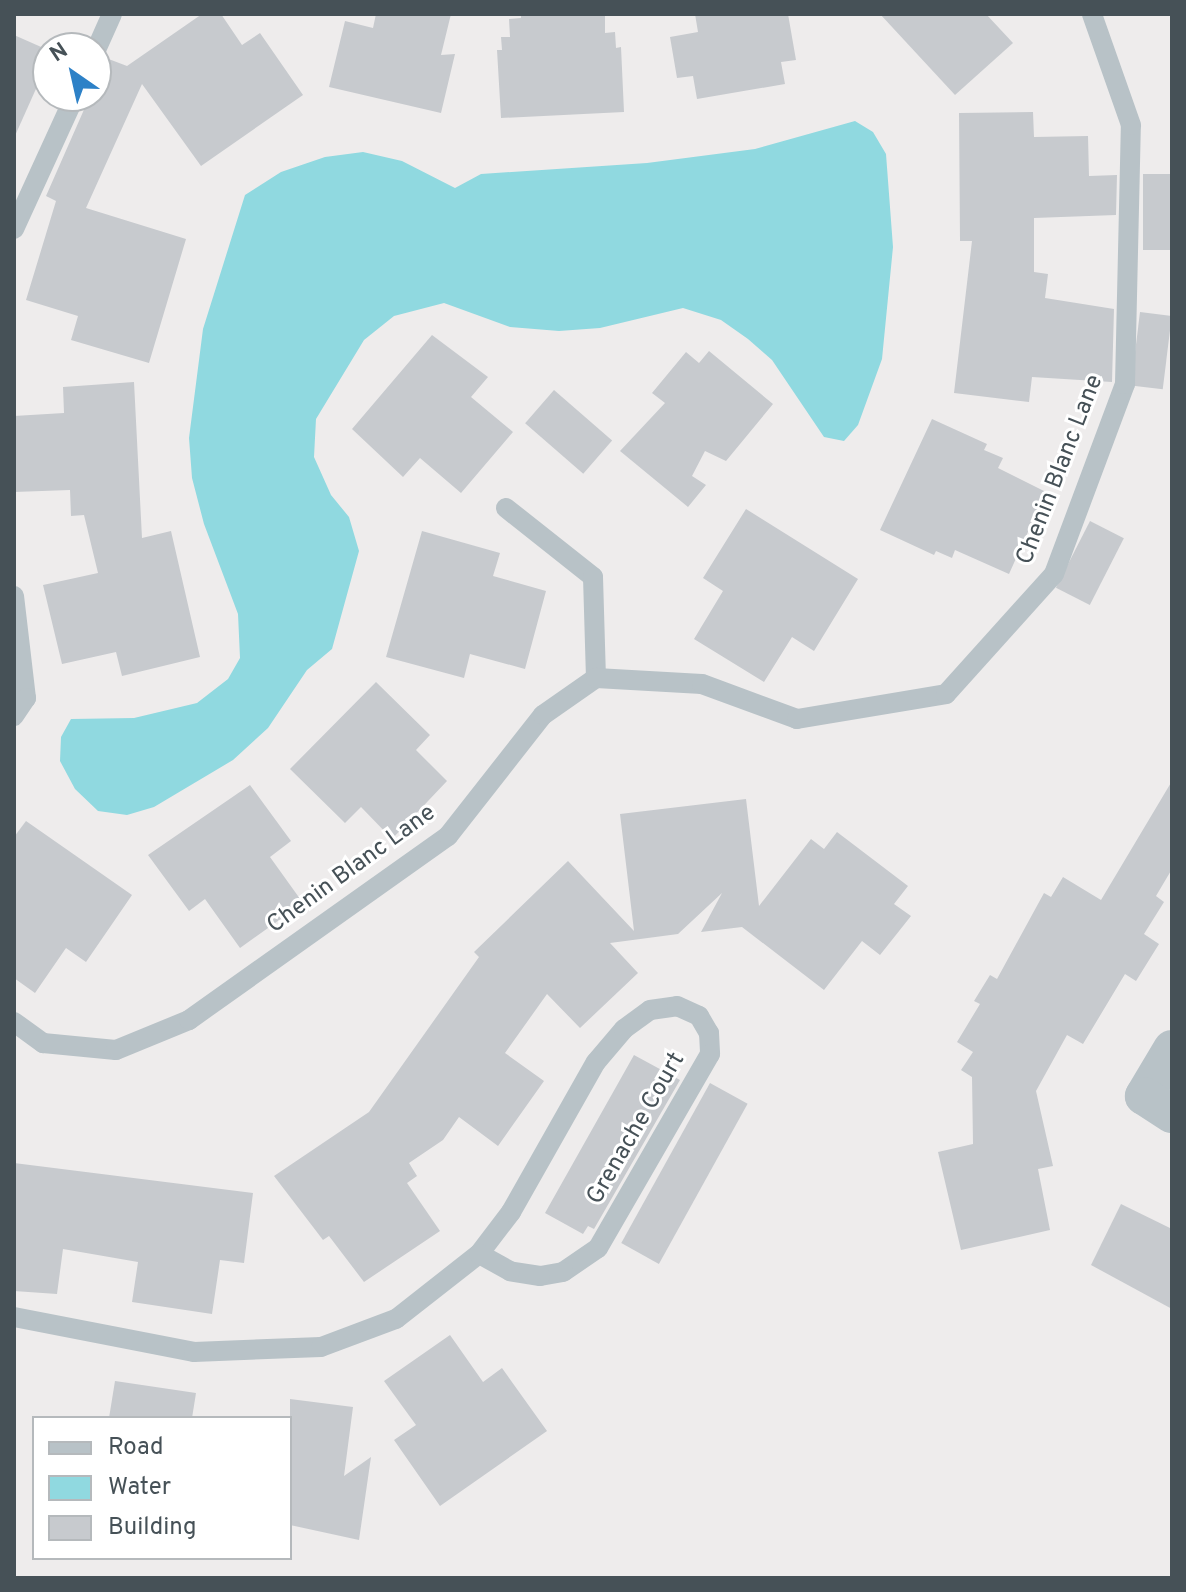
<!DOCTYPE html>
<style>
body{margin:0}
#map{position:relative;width:1186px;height:1592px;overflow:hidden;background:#eeecec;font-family:Overpass,sans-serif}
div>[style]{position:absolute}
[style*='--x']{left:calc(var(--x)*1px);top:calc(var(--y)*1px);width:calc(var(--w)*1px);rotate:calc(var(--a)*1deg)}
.water>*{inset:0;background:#90d9e0}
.building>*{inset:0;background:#c7cace;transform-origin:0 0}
.service>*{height:20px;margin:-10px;padding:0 10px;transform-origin:10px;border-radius:10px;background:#b8c2c7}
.minor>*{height:38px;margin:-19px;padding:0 19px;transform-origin:19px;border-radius:19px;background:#b8c2c7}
span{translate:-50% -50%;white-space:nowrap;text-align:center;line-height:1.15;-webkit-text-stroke:6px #fff;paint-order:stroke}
.street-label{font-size:24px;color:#465157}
.frame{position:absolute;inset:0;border:16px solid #465157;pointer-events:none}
.legend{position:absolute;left:32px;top:1416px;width:260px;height:144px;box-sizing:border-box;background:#fff;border:2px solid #b5b9bc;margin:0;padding:10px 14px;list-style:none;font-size:24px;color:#465157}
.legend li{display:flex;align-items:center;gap:16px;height:40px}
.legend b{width:40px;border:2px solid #b5b9bc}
.north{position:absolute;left:32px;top:32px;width:80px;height:80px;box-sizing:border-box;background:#fff;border:2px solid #b5b9bc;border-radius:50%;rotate:326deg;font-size:22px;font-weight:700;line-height:32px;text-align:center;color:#465157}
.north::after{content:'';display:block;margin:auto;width:28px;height:36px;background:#2d81c7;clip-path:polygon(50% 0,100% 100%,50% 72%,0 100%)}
</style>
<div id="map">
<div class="water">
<i style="clip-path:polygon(855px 121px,873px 132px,886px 154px,893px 247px,882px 359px,858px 425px,844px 441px,824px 437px,772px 360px,748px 339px,721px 320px,683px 308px,600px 328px,559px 331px,510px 327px,444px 303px,394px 316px,364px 340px,316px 419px,314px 457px,331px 495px,349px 517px,359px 551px,332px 649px,307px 670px,268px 728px,233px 760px,154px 807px,127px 815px,98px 811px,75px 789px,60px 761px,61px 737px,71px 719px,134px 718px,197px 703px,228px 679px,240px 658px,238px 614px,204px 524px,192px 478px,189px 438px,203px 329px,245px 195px,281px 172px,325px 157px,363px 152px,402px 161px,455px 188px,481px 174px,647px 163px,755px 149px)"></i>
</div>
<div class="building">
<i style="clip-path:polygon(202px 14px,221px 14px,242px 45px,260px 33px,303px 95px,201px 166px,142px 84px,86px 208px,186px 239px,149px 363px,71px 340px,78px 316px,26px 300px,56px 201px,46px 196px,90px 96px,96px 96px,106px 58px,127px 66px)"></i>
<i style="clip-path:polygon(376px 14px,451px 14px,441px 55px,455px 54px,441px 113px,329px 87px,345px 21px,373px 28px)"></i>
<i style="clip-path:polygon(521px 14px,605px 14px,605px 33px,615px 32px,616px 48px,621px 47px,624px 112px,501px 118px,497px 50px,502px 50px,501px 37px,510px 37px,509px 19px,521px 18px)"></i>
<i style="clip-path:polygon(695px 14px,788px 14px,796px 60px,781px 62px,785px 84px,697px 99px,693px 76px,677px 78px,670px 37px,698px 32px)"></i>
<i style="clip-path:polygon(880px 14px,986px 14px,1013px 43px,955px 95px)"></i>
<i style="clip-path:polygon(14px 35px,48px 50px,48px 62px,14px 138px)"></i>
<i style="clip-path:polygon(1033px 112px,1034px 137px,1088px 136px,1089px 176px,1117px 175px,1116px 215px,1034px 218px,1034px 272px,1048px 274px,1045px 298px,1114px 309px,1112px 382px,1032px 377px,1029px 402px,954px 393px,972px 241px,960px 241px,959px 113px)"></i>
<i style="left:1172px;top:174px;width:76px;height:29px;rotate:90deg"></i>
<i style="left:1140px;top:312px;width:32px;height:74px;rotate:7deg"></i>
<i style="clip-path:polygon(432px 335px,488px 377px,471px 397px,513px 432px,461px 493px,420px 458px,403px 477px,352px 429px)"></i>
<i style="clip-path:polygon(709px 351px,773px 404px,726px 461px,705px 451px,692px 476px,706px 485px,688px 507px,620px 451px,665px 403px,652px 393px,686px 352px,699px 363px)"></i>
<i style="clip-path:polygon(134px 382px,142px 538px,171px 531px,200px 657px,122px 676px,116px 652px,62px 664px,43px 585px,98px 573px,84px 515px,71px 516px,70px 490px,14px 492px,14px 416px,64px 413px,63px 387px)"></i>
<i style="left:554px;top:390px;width:77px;height:44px;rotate:41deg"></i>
<i style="clip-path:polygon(932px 419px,987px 444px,984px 450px,1003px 458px,998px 468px,1046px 492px,1009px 574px,955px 550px,952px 558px,936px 551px,934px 555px,880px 530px)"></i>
<i style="clip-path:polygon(746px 509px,858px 579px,814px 651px,792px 637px,764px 682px,694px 639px,723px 591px,703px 578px)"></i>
<i style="left:1090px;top:521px;width:38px;height:75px;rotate:27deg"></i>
<i style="clip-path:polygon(422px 531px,500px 553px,493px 576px,546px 591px,525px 669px,470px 654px,464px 678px,386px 657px)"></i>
<i style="clip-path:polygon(376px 682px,430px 735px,416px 750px,447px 781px,392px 839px,361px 807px,345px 823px,290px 769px)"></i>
<i style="clip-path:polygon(1172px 781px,1172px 869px,1156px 896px,1164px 902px,1144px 934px,1159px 944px,1136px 981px,1125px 974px,1083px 1044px,1067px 1035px,1036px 1091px,1053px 1166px,1038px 1169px,1050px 1230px,961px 1250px,938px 1152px,973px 1144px,972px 1077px,961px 1070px,973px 1052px,957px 1042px,980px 1004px,974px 1001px,990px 975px,997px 979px,1044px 893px,1051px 897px,1063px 877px,1101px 900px)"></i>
<i style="clip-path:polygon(250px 785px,291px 841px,270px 857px,303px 903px,240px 948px,205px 899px,189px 911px,148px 855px)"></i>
<i style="clip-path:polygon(746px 799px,759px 906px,811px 839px,824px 849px,837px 832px,908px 886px,894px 904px,911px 916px,880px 955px,862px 941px,824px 990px,742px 927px,701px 932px,722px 893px,678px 934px,610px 943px,638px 973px,580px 1028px,547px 994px,505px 1053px,544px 1081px,498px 1146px,459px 1117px,443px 1140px,409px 1163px,417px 1176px,407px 1183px,440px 1231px,364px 1282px,329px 1236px,323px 1240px,274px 1176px,369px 1112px,479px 957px,474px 952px,568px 861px,634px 931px,620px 814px)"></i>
<i style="clip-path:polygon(26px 821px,132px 895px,86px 962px,66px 948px,35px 993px,14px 978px,14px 837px)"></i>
<i style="clip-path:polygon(634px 1055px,680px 1080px,594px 1229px,588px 1226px,583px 1234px,545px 1213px)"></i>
<i style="left:710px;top:1083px;width:43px;height:183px;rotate:29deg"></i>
<i style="clip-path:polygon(14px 1163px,253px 1193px,244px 1263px,220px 1260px,212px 1314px,132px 1302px,138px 1262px,63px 1249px,57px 1294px,14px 1291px)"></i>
<i style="clip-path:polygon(1121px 1204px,1172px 1229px,1172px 1309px,1091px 1265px)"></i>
<i style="clip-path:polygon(450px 1335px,483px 1382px,502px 1368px,547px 1431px,440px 1506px,394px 1440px,416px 1425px,384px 1381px)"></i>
<i style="clip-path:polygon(115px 1381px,196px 1393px,192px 1418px,109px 1418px)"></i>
<i style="clip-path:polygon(290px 1399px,353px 1407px,344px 1476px,371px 1457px,359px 1540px,290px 1525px)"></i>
</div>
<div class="service">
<i style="--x:96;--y:50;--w:39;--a:-66"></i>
<i style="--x:14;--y:229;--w:146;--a:-65.4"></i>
<i style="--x:506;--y:508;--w:111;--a:38.4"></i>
<i style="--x:593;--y:577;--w:101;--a:88.3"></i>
<i style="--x:14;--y:596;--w:103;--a:83.3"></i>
<i style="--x:26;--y:698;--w:22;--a:124"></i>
<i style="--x:14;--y:1022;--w:36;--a:36"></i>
<i style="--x:43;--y:1043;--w:73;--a:5.5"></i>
<i style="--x:116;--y:1050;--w:79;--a:-22.3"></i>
<i style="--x:189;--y:1020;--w:318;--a:-35.4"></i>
<i style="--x:448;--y:836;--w:154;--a:-51.9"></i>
<i style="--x:543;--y:715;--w:65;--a:-34.9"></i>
<i style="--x:596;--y:678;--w:106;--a:3.2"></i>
<i style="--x:702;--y:684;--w:101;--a:20.2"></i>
<i style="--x:797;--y:719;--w:151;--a:-9.5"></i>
<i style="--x:946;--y:694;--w:161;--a:-48"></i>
<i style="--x:1054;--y:574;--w:203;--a:-69.5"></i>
<i style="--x:1125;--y:384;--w:259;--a:-88.7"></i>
<i style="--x:1131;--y:125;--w:118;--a:-109.4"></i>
<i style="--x:14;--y:1317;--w:183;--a:11"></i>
<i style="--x:194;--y:1352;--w:127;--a:-2.3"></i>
<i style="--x:321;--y:1347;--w:80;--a:-20.5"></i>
<i style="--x:396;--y:1319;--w:105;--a:-38.1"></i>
<i style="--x:479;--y:1254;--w:53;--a:-52.7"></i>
<i style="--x:511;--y:1212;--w:172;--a:-60.5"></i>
<i style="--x:596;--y:1062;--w:43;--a:-49.7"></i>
<i style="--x:624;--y:1029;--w:32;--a:-36"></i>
<i style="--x:650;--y:1010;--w:27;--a:-8"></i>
<i style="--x:677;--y:1006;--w:24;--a:24"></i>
<i style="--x:699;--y:1016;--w:20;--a:60"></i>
<i style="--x:709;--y:1033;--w:21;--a:87"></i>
<i style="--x:710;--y:1054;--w:224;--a:120"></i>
<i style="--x:598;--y:1248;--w:42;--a:145.6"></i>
<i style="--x:563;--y:1272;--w:23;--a:170"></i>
<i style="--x:540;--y:1276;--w:30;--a:-171"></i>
<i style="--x:510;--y:1271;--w:35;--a:-151"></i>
</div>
<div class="minor">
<i style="--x:1172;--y:1049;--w:55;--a:120.8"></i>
<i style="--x:1144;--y:1096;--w:33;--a:33"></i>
</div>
<div class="street-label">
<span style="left:1061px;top:470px;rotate:-69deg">Chenin Blanc Lane</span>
<span style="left:352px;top:870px;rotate:-36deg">Chenin Blanc Lane</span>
<span style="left:637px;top:1129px;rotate:-60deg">Grenache Court</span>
</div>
<div class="frame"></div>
<ul class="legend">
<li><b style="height:10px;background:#b8c2c7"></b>Road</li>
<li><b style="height:22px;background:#90d9e0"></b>Water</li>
<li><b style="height:22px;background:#c7cace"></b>Building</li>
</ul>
<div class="north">N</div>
</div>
